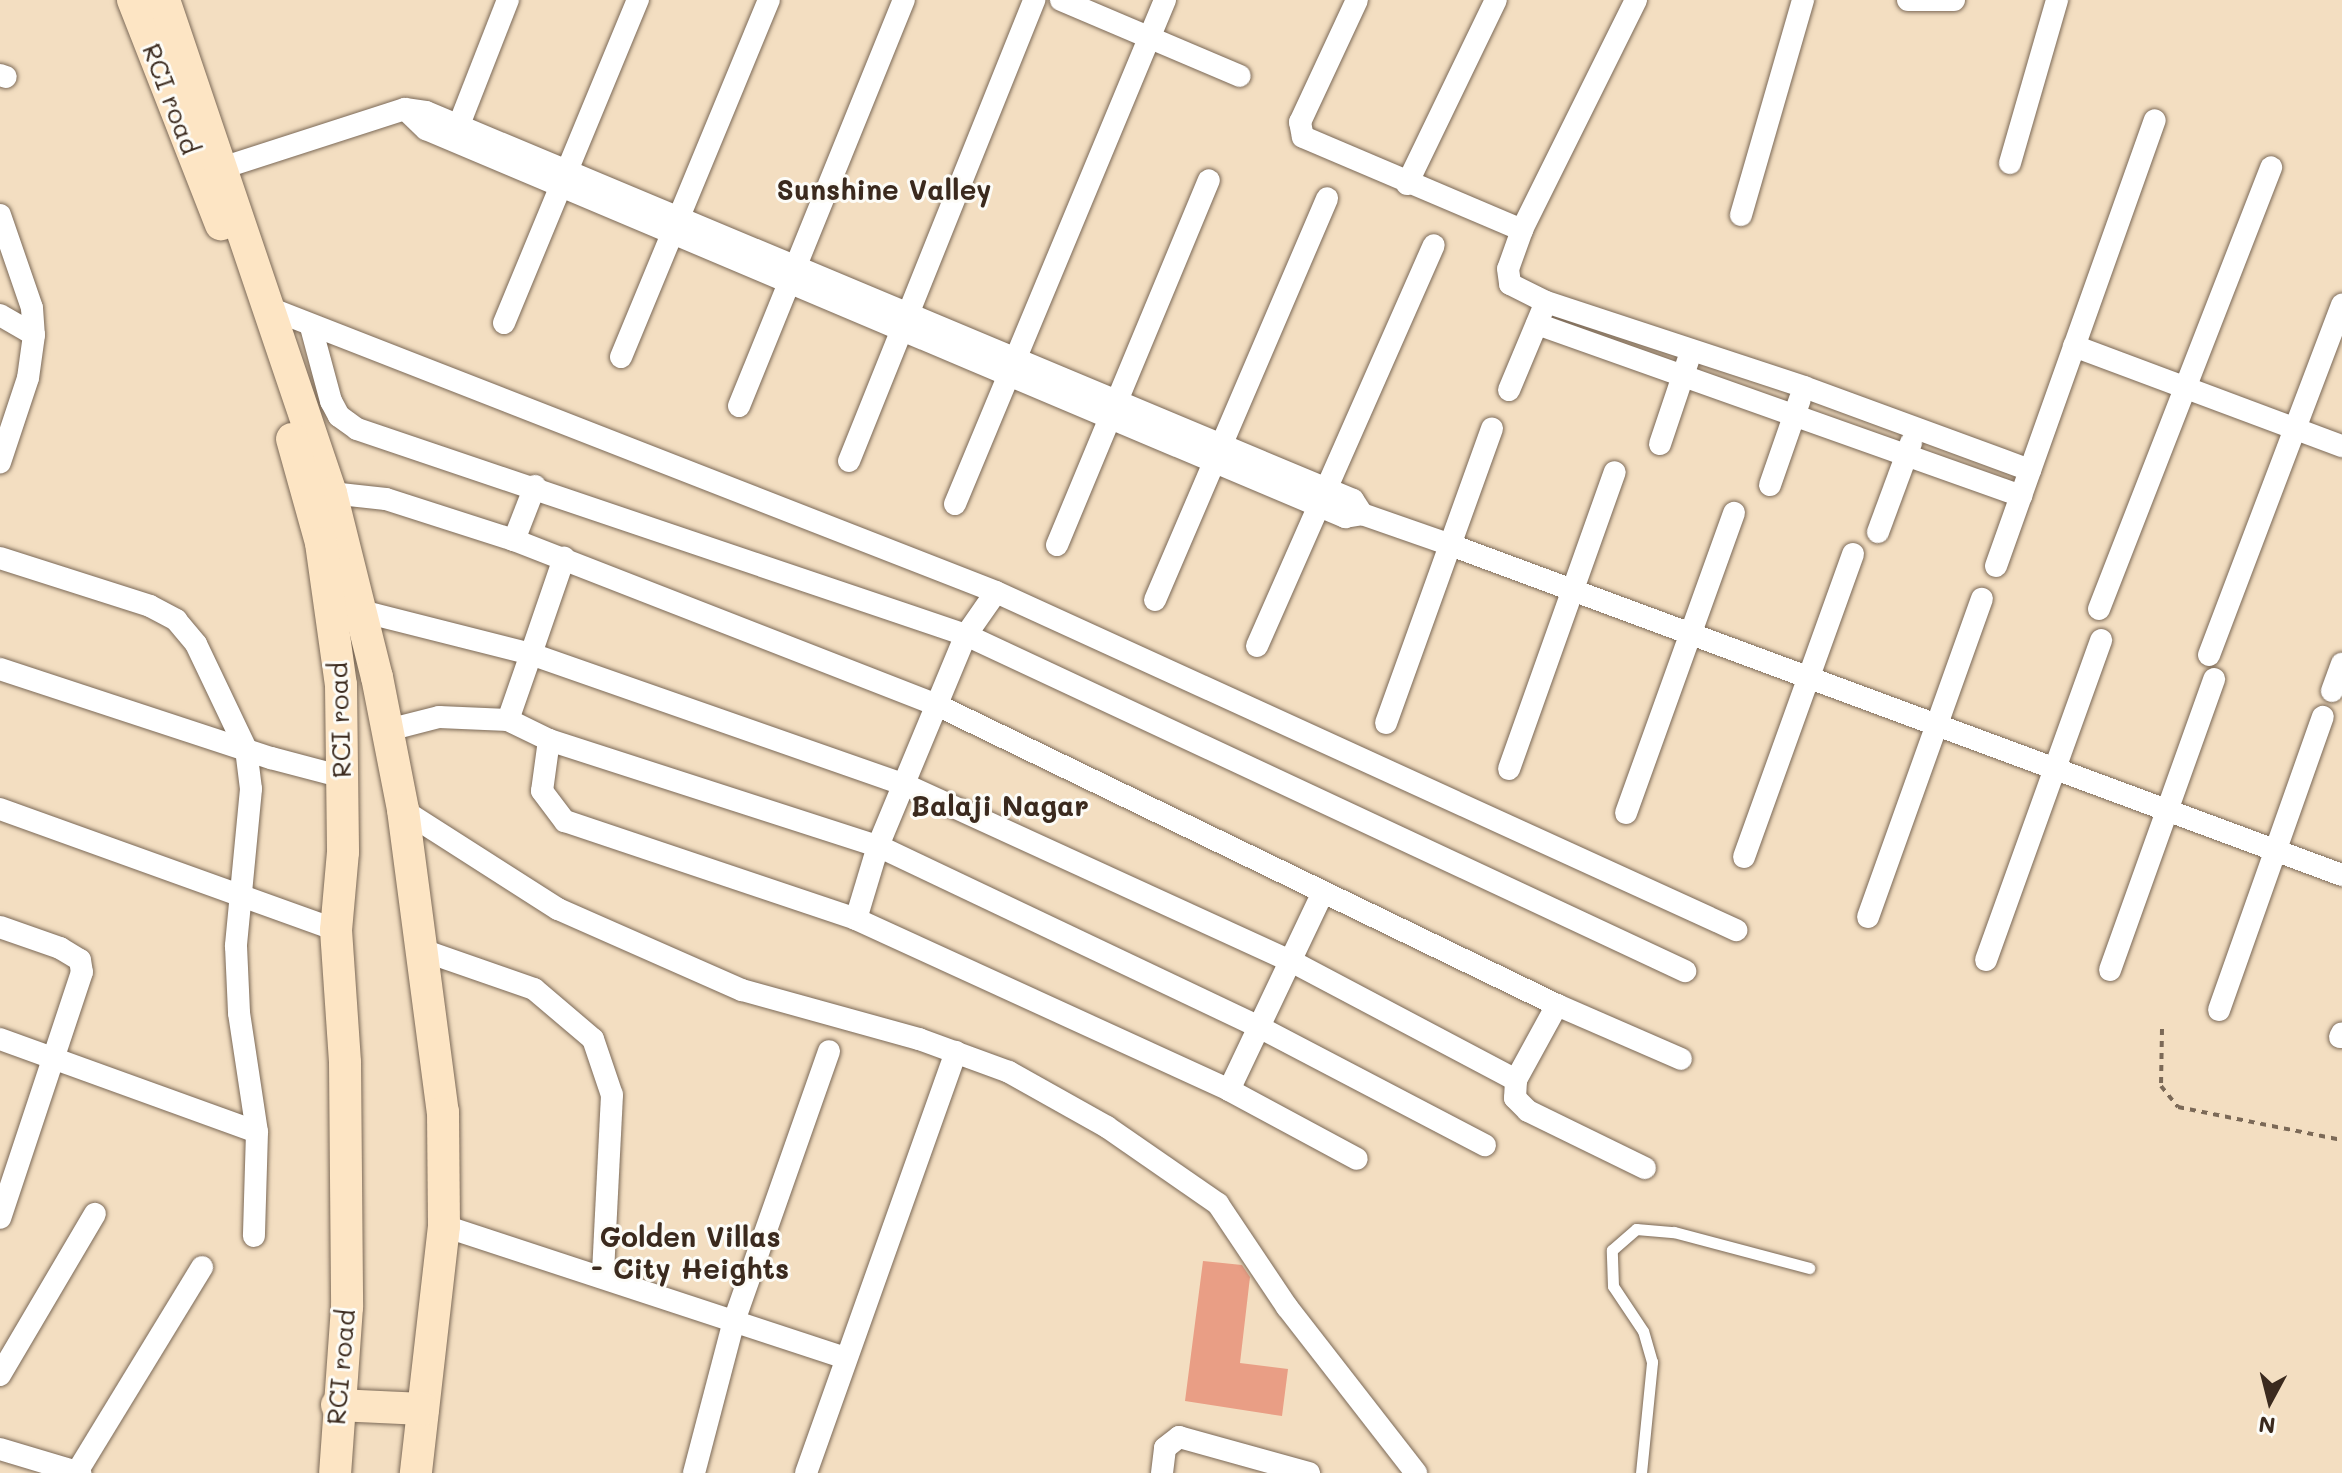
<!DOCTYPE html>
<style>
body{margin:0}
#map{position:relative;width:2342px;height:1473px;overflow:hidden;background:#f3dec1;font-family:Mali,sans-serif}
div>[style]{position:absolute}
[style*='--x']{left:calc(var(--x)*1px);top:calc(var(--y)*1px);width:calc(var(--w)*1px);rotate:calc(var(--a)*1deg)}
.building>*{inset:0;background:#e99e85}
.path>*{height:4px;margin-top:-2px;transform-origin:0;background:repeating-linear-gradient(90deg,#7b6957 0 6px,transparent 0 12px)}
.roads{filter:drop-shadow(0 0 2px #7b6957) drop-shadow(0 0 2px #7b6957)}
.service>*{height:11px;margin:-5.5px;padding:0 5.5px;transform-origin:5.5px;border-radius:5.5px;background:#fff}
.minor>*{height:22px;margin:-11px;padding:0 11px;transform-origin:11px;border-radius:11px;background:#fff}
.secondary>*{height:32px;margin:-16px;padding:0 16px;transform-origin:16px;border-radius:16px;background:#fde5c4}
span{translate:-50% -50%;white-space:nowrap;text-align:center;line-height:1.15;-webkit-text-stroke:6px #fdfcf7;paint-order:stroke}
.street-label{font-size:26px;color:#3b2a1e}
.neighbourhood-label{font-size:28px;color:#3b2a1e;font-weight:700}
.north{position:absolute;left:2230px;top:1361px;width:80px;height:80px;-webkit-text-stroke:6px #fdfcf7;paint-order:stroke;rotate:187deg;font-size:22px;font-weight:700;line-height:32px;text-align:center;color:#3b2a1e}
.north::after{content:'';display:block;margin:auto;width:28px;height:36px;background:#3b2a1e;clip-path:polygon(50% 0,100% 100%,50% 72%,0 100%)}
</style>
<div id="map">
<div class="building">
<i style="clip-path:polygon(1203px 1261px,1242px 1265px,1250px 1277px,1240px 1363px,1288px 1369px,1282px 1416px,1185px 1401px)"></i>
</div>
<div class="path">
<i style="--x:2162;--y:1029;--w:57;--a:91"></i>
<i style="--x:2161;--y:1086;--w:27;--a:51"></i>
<i style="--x:2178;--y:1107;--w:167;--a:11.4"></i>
</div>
<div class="roads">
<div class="service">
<i style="--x:1641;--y:1473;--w:112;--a:-84.3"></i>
<i style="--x:1652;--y:1362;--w:32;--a:-106"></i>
<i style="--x:1643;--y:1331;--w:54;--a:-123.7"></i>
<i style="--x:1613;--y:1286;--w:36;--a:-92"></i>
<i style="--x:1612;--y:1250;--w:32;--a:-41"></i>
<i style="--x:1636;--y:1229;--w:38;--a:5"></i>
<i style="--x:1674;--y:1232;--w:140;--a:14.9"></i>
</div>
<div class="minor">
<i style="--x:1061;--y:0;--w:194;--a:23"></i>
<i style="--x:1357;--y:0;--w:135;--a:115"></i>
<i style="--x:1300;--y:122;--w:15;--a:79"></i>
<i style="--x:1303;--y:137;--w:238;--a:23"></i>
<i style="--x:1636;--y:0;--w:257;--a:116.4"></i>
<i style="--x:1522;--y:230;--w:41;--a:109.7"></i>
<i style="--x:1508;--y:269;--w:15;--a:82"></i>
<i style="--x:1510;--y:284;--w:40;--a:26.6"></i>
<i style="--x:1546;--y:302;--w:272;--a:18.2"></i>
<i style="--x:1804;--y:387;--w:241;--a:20.2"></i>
<i style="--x:1908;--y:0;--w:46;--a:0"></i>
<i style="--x:0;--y:75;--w:6;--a:18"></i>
<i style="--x:405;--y:109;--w:29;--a:44"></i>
<i style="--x:426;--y:129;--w:998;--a:22.89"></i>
<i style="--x:1345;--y:517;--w:17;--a:-10"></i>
<i style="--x:1362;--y:514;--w:91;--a:19.2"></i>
<i style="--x:1448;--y:544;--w:953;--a:20.32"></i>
<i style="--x:455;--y:135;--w:145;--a:-68.6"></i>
<i style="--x:2010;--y:163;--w:170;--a:-73.9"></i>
<i style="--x:222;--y:168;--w:192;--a:-17.9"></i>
<i style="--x:405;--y:109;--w:21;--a:8"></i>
<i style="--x:426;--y:112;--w:1005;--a:22.71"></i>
<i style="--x:1353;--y:500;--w:17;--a:57"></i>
<i style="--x:1407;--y:184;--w:204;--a:-64.2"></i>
<i style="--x:0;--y:215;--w:98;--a:71"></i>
<i style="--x:32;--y:308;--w:27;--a:86"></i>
<i style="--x:34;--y:335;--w:43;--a:97.9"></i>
<i style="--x:28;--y:378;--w:89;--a:108.4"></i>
<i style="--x:1741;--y:215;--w:224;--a:-73.9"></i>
<i style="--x:264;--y:306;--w:786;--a:21.34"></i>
<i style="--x:996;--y:592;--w:814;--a:24.55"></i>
<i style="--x:0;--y:315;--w:39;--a:30"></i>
<i style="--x:504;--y:323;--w:350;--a:-67.5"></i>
<i style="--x:1537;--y:324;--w:514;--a:19.56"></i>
<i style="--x:311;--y:327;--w:77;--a:74.9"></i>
<i style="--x:331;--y:401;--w:17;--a:62"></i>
<i style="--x:339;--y:416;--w:22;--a:36"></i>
<i style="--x:357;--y:429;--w:643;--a:18.69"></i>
<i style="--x:966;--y:635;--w:794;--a:25.05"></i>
<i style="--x:2074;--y:346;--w:286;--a:20.5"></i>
<i style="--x:621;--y:357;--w:386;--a:-67.5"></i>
<i style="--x:1509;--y:390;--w:86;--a:-67.3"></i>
<i style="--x:739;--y:406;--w:438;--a:-67.9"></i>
<i style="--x:1660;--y:444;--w:88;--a:-71.4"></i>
<i style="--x:849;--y:461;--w:497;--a:-68.1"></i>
<i style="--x:1770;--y:485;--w:91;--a:-70.8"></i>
<i style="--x:331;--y:493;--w:55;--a:6.2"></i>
<i style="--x:386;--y:499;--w:134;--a:17.8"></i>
<i style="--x:514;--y:540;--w:456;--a:21.3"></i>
<i style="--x:939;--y:706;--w:687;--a:25.82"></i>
<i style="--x:1557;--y:1005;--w:135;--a:23.5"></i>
<i style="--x:955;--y:504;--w:546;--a:-67.38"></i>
<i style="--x:1878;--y:532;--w:95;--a:-69.7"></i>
<i style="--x:514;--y:540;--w:58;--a:-68.7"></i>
<i style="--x:1057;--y:545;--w:395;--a:-67.4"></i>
<i style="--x:0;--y:558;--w:157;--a:17.7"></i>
<i style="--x:150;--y:606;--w:30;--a:28"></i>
<i style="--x:176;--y:620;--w:31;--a:50"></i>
<i style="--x:196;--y:644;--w:116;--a:64.5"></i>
<i style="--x:246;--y:749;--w:40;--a:82.9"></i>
<i style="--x:251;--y:789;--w:158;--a:95.5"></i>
<i style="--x:236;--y:946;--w:67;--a:87.4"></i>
<i style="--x:239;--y:1013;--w:120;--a:81.4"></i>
<i style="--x:257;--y:1132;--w:104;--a:91.7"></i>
<i style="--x:1996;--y:566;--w:473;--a:-70.4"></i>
<i style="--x:1155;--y:600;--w:437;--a:-66.8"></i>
<i style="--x:2099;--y:609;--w:474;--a:-68.7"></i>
<i style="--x:361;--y:611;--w:175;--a:14.2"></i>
<i style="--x:531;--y:654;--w:102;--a:-71"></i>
<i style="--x:1257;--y:646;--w:438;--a:-66.2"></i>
<i style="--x:2209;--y:655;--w:375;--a:-69.2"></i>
<i style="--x:0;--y:669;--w:285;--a:18.2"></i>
<i style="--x:271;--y:758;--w:74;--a:14.8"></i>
<i style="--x:2332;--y:691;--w:29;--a:-70"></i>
<i style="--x:508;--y:720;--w:70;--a:-70.8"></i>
<i style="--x:531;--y:654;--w:397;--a:19.3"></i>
<i style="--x:906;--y:785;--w:423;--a:24.6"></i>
<i style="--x:1291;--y:961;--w:255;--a:27.9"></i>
<i style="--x:1386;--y:723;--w:313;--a:-70.2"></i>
<i style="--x:388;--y:730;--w:53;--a:-14.3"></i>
<i style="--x:439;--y:717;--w:69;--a:2.5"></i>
<i style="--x:508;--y:720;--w:46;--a:26"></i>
<i style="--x:549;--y:740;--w:346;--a:17.9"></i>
<i style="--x:878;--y:846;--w:422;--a:25.4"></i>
<i style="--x:1259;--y:1027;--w:255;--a:27.6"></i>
<i style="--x:549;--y:740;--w:51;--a:97.8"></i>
<i style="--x:542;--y:791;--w:38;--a:53"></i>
<i style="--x:565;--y:821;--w:307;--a:18.6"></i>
<i style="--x:856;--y:919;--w:410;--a:24.6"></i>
<i style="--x:1229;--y:1090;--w:145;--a:28.3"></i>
<i style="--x:1509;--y:769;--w:315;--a:-70.4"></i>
<i style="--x:0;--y:809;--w:357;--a:19.8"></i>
<i style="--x:403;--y:810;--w:184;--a:32.6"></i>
<i style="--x:558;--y:909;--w:201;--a:23.8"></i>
<i style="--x:742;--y:990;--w:184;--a:15.5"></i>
<i style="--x:919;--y:1039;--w:96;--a:20.1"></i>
<i style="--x:1009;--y:1072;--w:112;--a:29.3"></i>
<i style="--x:1107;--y:1127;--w:135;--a:34.7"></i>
<i style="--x:1218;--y:1204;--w:124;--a:56.2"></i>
<i style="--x:1287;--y:1307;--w:210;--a:52.1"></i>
<i style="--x:1626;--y:813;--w:319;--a:-70.2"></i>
<i style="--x:1744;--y:857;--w:322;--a:-70.2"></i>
<i style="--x:1868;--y:917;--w:338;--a:-70.3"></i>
<i style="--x:856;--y:919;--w:76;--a:-73.2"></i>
<i style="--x:878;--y:846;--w:229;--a:-67.4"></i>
<i style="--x:966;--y:635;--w:52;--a:-55.1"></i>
<i style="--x:0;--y:927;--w:64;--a:19.3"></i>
<i style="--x:60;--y:948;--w:23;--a:31"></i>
<i style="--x:80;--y:960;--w:12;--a:81"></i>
<i style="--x:82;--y:972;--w:259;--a:108.4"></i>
<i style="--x:422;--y:950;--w:119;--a:19.2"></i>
<i style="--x:534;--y:989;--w:77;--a:40.3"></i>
<i style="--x:593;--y:1039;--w:59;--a:71.3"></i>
<i style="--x:612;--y:1095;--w:179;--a:92.9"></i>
<i style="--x:1986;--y:960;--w:340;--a:-70.2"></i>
<i style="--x:2110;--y:970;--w:309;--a:-70.3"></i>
<i style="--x:1557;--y:1005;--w:85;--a:118.7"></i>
<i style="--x:1516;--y:1080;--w:18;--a:93"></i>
<i style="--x:1515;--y:1098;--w:18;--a:45"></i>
<i style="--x:1528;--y:1111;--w:130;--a:26"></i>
<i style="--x:2219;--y:1010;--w:311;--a:-70.5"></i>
<i style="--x:2340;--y:1037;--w:4;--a:-63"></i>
<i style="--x:0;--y:1039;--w:273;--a:19.9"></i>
<i style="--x:1229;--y:1090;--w:219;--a:-64.6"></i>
<i style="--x:444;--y:1226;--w:420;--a:18.2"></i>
<i style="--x:0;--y:1375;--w:187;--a:-59.5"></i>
<i style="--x:0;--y:1449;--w:84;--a:16.7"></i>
<i style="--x:77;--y:1472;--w:240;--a:-58.6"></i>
<i style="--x:694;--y:1473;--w:157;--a:-75.3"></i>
<i style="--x:734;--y:1321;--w:286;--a:-70.6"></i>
<i style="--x:806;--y:1473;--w:447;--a:-70.4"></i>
<i style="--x:1162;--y:1473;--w:25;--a:-83"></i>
<i style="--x:1165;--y:1448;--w:18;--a:-38"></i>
<i style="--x:1179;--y:1437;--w:135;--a:15.5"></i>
</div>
<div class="secondary">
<i style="--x:133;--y:0;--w:241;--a:68.6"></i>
<i style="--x:164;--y:0;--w:521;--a:71.29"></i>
<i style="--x:331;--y:493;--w:190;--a:76"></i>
<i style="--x:377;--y:677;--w:136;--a:78.9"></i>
<i style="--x:403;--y:810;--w:305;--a:82.5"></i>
<i style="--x:443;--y:1112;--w:114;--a:89.5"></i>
<i style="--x:444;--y:1226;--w:249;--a:96.5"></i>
<i style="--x:292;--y:439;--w:108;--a:74.4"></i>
<i style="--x:321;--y:543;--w:143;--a:82"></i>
<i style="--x:341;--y:685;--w:167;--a:89.3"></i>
<i style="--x:343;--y:852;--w:78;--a:95.1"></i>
<i style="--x:336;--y:930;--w:133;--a:86.1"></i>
<i style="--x:345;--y:1063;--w:244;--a:89.5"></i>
<i style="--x:347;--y:1307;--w:166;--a:94.1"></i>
<i style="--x:337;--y:1405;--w:86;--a:2.7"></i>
</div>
</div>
<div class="street-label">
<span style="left:171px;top:99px;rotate:69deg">RCI road</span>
<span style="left:340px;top:720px;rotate:-92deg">RCI road</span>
<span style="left:341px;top:1367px;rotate:-85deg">RCI road</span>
</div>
<div class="neighbourhood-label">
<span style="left:884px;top:189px">Sunshine Valley</span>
<span style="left:1000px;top:805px">Balaji Nagar</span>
<span style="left:690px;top:1252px">Golden Villas<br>- City Heights</span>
</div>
<div class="north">N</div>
</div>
